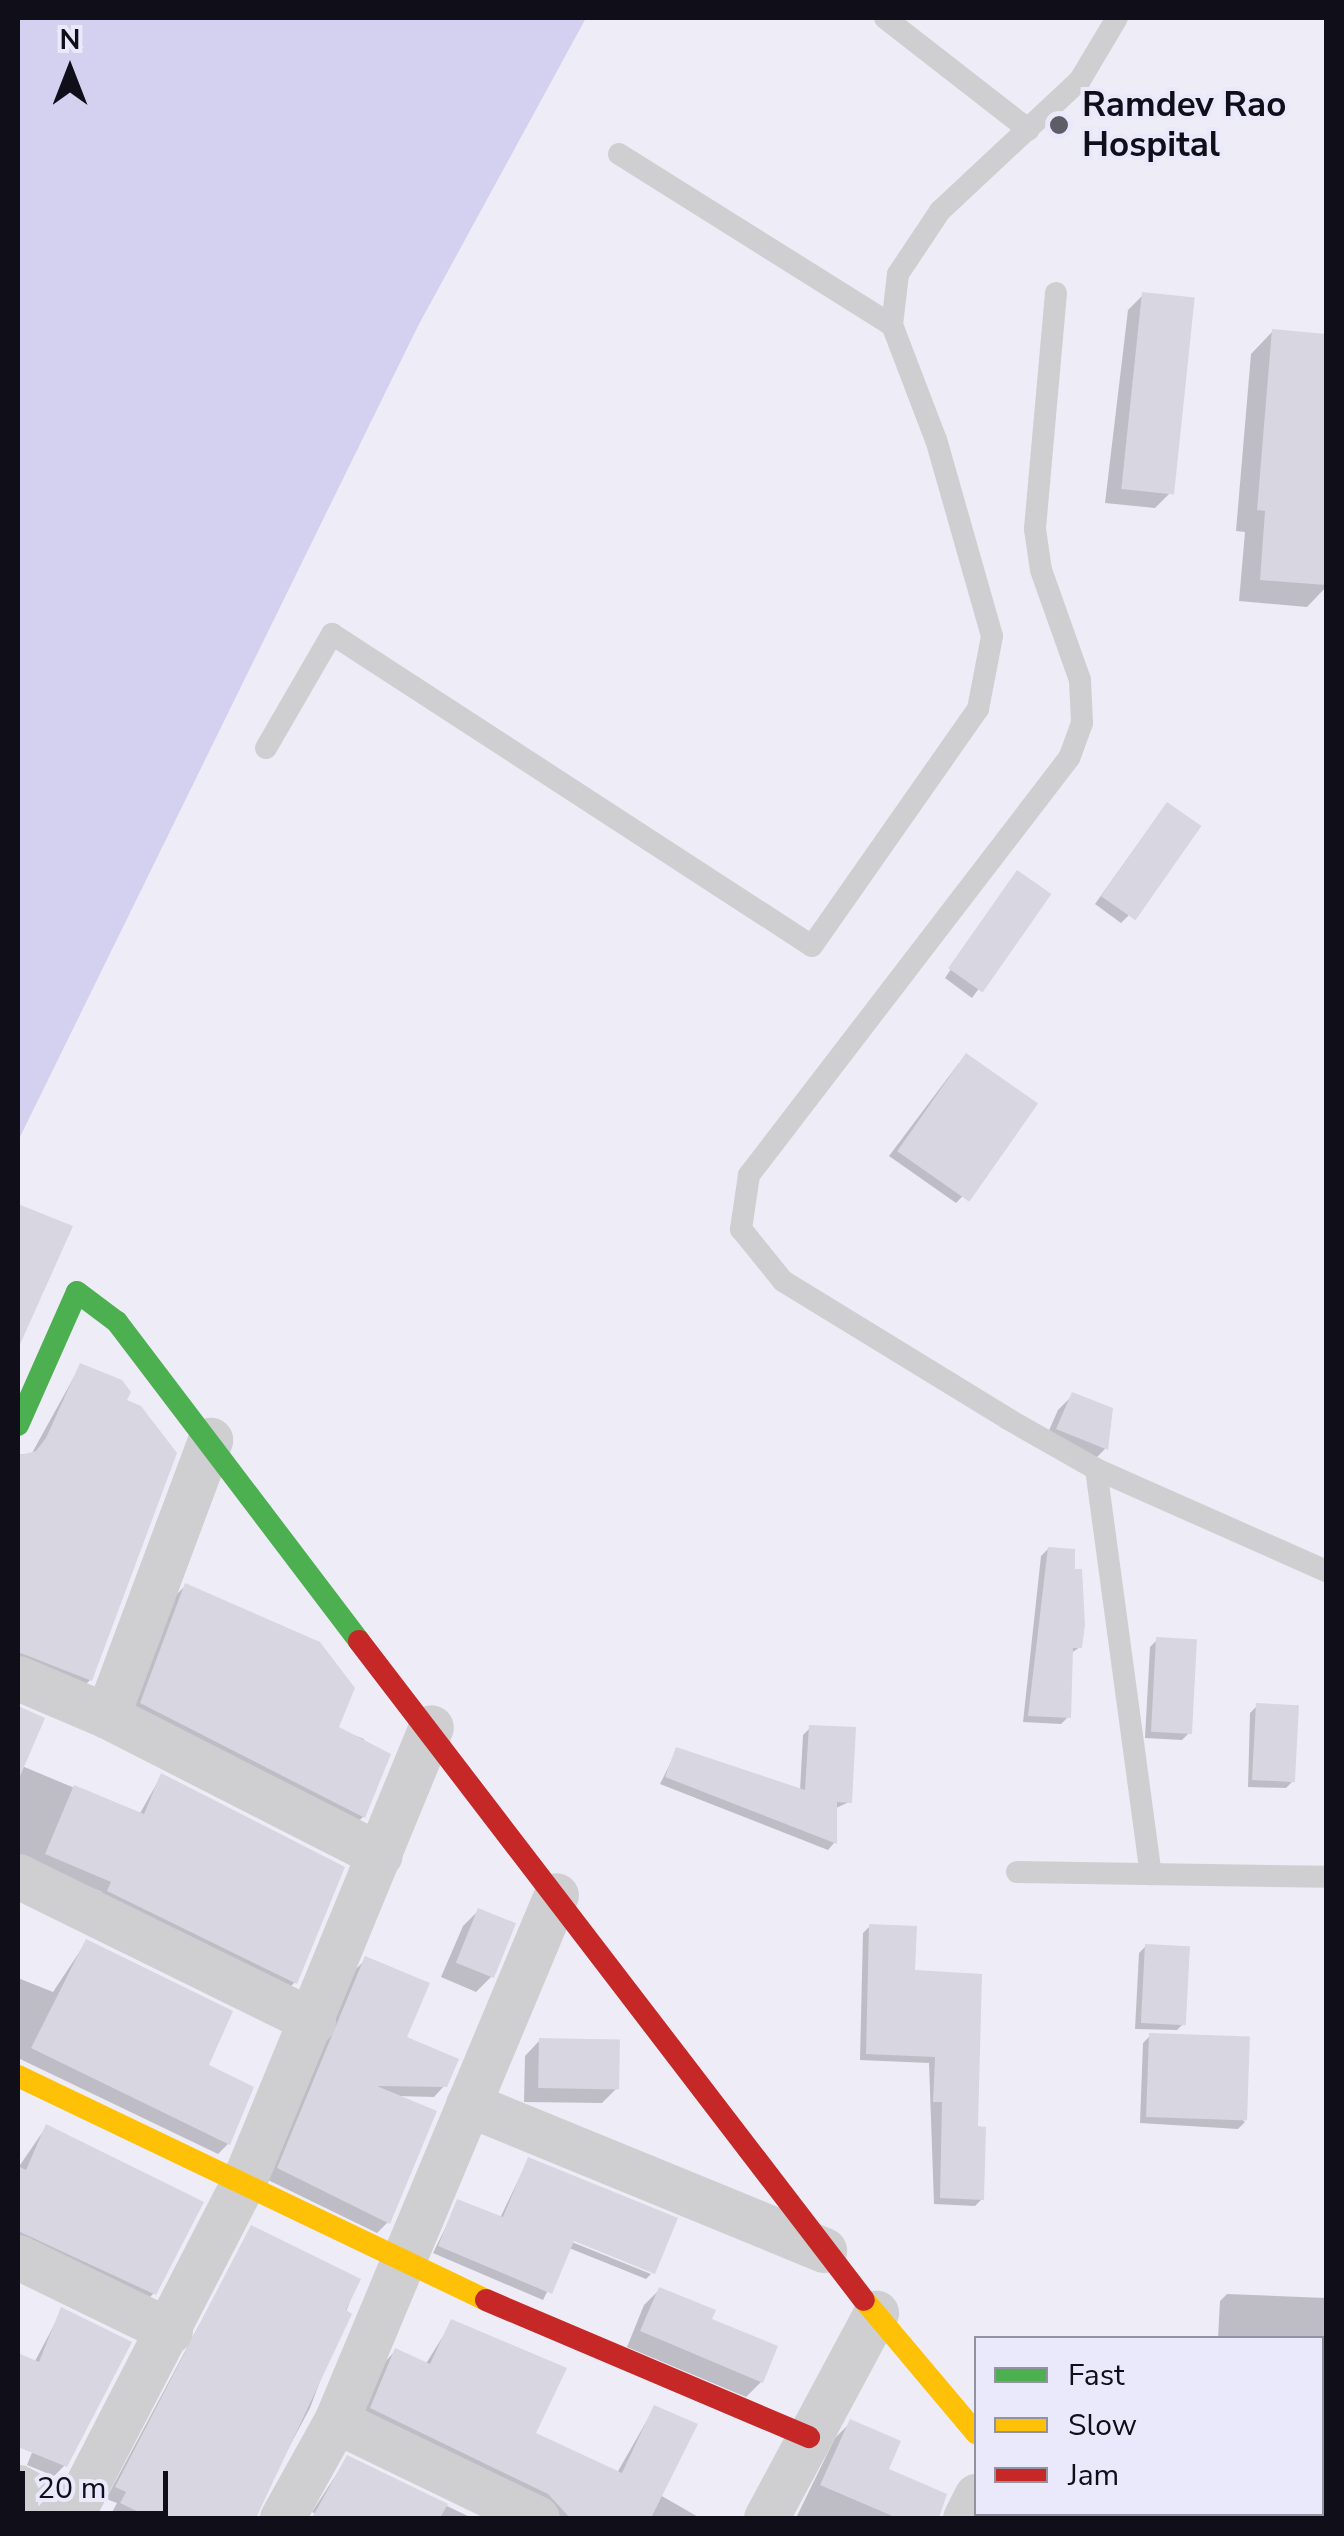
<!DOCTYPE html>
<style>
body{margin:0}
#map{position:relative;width:1344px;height:2536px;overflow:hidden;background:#eeedf7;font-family:"Nunito Sans",sans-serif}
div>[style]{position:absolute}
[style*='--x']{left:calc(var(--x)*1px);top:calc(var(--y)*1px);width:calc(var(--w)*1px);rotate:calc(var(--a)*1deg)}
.green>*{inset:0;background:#d3d0f0}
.shadow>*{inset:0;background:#0003}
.building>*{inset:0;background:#d7d6e1;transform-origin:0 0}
.lane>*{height:22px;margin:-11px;padding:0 11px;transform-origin:11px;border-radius:11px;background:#cfcfd2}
.street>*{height:45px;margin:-22.5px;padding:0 22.5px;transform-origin:22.5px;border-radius:22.5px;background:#cfcfd2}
.fast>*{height:22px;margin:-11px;padding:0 11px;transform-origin:11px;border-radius:11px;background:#4caf50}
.slow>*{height:22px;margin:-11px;padding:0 11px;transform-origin:11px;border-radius:11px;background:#ffc107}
.jam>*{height:22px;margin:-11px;padding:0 11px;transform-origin:11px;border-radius:11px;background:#c62828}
.dots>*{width:28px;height:28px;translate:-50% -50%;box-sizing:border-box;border:5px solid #eae9fb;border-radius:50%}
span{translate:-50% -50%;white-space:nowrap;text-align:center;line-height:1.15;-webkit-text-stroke:8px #eae9fb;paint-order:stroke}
.poi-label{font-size:35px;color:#100f19;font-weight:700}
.left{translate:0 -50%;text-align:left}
.frame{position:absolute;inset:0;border:20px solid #100f19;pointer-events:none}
.legend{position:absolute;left:974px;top:2336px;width:350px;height:180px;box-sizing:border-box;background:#eae9fb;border:2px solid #9392a1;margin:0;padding:12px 18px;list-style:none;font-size:30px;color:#100f19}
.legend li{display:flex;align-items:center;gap:20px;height:50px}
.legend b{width:50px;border:2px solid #9392a1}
.north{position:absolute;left:20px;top:20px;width:100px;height:100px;-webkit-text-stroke:8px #eae9fb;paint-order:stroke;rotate:0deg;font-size:28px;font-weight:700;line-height:40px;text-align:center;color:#100f19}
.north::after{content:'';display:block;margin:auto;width:35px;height:45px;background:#100f19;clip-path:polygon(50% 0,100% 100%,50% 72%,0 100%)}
.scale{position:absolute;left:20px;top:2471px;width:148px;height:45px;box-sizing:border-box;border:5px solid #100f19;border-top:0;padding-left:12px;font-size:30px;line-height:35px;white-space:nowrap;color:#100f19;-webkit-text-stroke:8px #eae9fb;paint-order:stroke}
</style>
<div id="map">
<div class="green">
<i style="clip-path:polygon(18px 18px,586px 18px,418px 326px,18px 1141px)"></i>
</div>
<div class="shadow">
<i style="clip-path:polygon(1143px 295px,1170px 493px,1155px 508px,1105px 503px,1128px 310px)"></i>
<i style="clip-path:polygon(1273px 331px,1326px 336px,1326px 587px,1307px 607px,1239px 601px,1245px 532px,1236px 531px,1251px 354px)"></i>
<i style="clip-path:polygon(1160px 813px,1128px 916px,1121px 923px,1095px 904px)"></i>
<i style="clip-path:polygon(1011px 880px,1047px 895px,972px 998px,945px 978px)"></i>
<i style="clip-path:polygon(959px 1063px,1034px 1104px,991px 1167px,956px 1203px,889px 1156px)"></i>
<i style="clip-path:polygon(18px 1207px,69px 1228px,18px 1343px)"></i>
<i style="clip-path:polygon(80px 1366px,90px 1680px,80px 1690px,18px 1664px,18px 1455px,32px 1453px)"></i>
<i style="clip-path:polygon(1073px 1395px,1105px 1449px,1091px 1463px,1043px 1444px,1058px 1410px)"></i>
<i style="clip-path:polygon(1048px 1549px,1080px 1647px,1070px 1654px,1068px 1717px,1061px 1724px,1023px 1722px,1041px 1556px)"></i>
<i style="clip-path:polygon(185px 1586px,336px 1728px,364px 1739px,363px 1817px,352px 1827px,131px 1714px,175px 1596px)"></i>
<i style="clip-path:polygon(1157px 1640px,1189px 1733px,1182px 1740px,1145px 1738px,1150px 1647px)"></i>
<i style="clip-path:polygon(1257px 1706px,1293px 1781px,1286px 1788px,1248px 1787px,1250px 1713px)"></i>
<i style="clip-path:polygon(18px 1707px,41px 1719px,22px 1766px,139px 1815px,161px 1776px,295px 1982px,284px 1993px,98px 1901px,102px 1892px,18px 1857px)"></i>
<i style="clip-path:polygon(810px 1728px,849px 1802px,834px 1809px,834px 1843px,828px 1850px,660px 1784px,677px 1750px,800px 1791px,803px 1735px)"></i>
<i style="clip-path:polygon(478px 1911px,491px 1977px,476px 1992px,441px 1977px,463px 1926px)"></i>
<i style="clip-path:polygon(870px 1926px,913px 1972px,976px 2129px,982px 2199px,975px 2206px,934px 2204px,929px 2063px,860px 2060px,863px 1933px)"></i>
<i style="clip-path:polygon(86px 1942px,206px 2066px,228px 2144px,218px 2154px,18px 2058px,18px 1978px,53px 1992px)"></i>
<i style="clip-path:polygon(1146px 1946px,1184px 2023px,1177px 2030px,1135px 2029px,1139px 1953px)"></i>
<i style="clip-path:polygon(366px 1959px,404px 2039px,445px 2085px,434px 2097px,396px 2096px,388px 2222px,377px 2233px,268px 2180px,355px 1970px)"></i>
<i style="clip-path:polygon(1150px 2036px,1245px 2122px,1238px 2129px,1140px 2123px,1143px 2043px)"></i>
<i style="clip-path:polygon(540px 2040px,617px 2088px,602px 2103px,524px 2102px,525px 2056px)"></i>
<i style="clip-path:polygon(46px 2127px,154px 2293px,143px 2304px,18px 2243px,18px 2168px)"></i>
<i style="clip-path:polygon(528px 2160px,562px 2238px,651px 2274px,646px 2279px,569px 2248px,543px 2300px,433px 2253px,458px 2202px,500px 2218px)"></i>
<i style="clip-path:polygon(251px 2228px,358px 2280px,310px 2408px,251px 2518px,119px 2518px,111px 2514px,117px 2503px,106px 2499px)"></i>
<i style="clip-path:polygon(659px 2290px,709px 2320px,775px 2347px,761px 2382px,746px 2397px,627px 2347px,644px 2305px)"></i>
<i style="clip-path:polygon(1227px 2294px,1326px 2298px,1326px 2378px,1322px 2381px,1322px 2338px,1218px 2338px,1220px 2301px)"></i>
<i style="clip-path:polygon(62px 2310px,64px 2466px,54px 2476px,27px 2465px,33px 2450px,18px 2444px,18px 2356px,34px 2363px)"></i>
<i style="clip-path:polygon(452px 2322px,533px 2434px,617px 2473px,654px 2408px,660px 2495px,700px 2518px,548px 2518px,360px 2420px,384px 2363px,395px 2351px,425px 2365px)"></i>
<i style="clip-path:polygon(851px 2422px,886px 2470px,944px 2496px,937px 2518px,796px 2518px,835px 2438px)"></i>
<i style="clip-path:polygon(347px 2458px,472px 2518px,324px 2518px,312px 2512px)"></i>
</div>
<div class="building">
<i style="left:1142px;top:292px;width:53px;height:198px;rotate:6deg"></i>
<i style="clip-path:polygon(1272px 329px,1326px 334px,1326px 585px,1260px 580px,1265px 511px,1257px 510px)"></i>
<i style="left:1167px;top:802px;width:42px;height:115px;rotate:35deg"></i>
<i style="left:1017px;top:870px;width:42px;height:120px;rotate:35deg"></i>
<i style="left:966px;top:1053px;width:88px;height:120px;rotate:35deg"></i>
<i style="clip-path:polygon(18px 1204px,73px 1226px,18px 1349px)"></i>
<i style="clip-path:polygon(80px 1363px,122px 1380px,131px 1392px,127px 1400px,141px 1406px,177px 1453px,92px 1681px,18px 1652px,18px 1456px,36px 1451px,46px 1438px)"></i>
<i style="clip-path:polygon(1072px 1392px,1113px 1408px,1108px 1450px,1056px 1429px)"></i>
<i style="clip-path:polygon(1048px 1547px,1075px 1549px,1075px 1569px,1082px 1569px,1085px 1625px,1082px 1648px,1073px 1648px,1071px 1718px,1028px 1716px)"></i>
<i style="clip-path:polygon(185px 1583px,320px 1642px,355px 1688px,339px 1727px,391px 1754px,365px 1818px,140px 1703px)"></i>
<i style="left:1156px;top:1637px;width:41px;height:95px;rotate:3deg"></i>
<i style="left:1256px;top:1703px;width:43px;height:77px;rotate:3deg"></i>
<i style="clip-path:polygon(18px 1706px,45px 1718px,18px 1781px)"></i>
<i style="clip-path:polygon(809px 1725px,856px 1727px,852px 1803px,837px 1802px,837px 1844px,665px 1777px,676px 1747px,805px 1790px)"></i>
<i style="clip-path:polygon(161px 1773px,345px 1867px,297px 1984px,107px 1891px,111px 1882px,45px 1854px,74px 1785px,144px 1814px)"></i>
<i style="left:478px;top:1908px;width:41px;height:59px;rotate:22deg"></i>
<i style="clip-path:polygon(869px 1924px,917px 1926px,915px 1970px,982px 1974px,978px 2126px,986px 2127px,984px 2200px,940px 2198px,942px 2102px,933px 2102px,935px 2057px,866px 2054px)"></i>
<i style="clip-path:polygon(86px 1939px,233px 2011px,209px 2065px,254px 2087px,230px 2145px,31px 2048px)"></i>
<i style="left:1145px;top:1944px;width:45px;height:79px;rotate:3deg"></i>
<i style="clip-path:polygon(365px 1956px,430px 1983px,407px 2037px,459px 2059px,447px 2087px,377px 2086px,437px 2111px,390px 2224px,277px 2168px)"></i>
<i style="left:1149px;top:2033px;width:101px;height:84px;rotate:2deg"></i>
<i style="left:539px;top:2038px;width:81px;height:50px;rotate:1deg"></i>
<i style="clip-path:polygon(46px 2124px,204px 2202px,156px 2295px,18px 2231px,18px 2166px,26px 2170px)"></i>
<i style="clip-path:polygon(528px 2157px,678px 2218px,655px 2274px,574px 2241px,552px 2294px,438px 2246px,457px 2199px,503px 2217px)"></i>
<i style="clip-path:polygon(251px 2225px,361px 2279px,346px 2310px,352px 2314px,256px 2518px,151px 2518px,120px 2503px,126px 2492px,115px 2487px)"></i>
<i style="clip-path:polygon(659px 2287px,716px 2310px,712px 2319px,778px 2346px,763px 2383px,640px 2331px)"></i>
<i style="clip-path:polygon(61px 2307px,132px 2342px,67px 2467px,18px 2447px,18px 2353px,39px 2362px)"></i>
<i style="clip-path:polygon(451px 2319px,567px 2368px,536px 2433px,622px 2473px,654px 2405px,698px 2424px,651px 2518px,570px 2518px,548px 2494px,370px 2408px,395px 2348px,430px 2364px)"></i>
<i style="clip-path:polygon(850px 2419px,901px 2441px,889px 2469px,947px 2494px,939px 2518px,897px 2518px,820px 2485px)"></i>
<i style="clip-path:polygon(347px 2455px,448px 2504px,440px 2518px,312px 2518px)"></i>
</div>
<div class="lane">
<i style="--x:885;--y:18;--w:182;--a:37.9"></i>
<i style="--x:619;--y:154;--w:322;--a:32.1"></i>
<i style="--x:1056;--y:293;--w:237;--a:95.1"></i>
<i style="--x:1035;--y:529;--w:41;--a:81.7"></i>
<i style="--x:1041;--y:570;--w:117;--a:70.5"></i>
<i style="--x:1080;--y:680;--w:43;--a:87.3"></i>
<i style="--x:1082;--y:723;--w:37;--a:110"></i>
<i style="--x:1069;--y:758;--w:526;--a:127.5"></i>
<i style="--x:749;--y:1175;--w:55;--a:98.4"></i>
<i style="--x:741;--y:1229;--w:67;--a:51.1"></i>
<i style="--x:783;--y:1281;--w:264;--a:31.5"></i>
<i style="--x:1008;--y:1419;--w:101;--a:29.6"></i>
<i style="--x:1096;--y:1469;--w:252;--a:23.9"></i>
<i style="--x:266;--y:748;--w:132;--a:-59.9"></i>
<i style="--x:332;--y:634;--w:572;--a:33.02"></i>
<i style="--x:812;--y:946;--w:289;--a:-55"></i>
<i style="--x:978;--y:709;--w:74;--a:-79.1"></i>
<i style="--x:992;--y:636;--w:204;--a:-105.9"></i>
<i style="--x:936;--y:440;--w:123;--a:-110.9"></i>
<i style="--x:892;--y:325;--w:51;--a:-83.3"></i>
<i style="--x:898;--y:274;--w:76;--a:-56.3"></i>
<i style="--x:940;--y:211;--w:192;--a:-43.1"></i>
<i style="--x:1080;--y:80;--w:72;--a:-59.2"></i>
<i style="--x:1096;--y:1469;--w:409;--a:82.3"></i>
<i style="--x:1017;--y:1872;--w:309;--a:0.9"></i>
</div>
<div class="street">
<i style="--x:18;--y:1678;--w:97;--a:23.1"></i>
<i style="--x:107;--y:1716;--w:306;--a:27"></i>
<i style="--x:107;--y:1716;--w:295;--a:-69.5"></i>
<i style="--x:18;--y:1876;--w:329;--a:26.2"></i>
<i style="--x:468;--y:2104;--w:385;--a:22.3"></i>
<i style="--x:18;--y:2257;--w:169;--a:26"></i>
<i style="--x:336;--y:2421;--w:223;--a:25.8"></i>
<i style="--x:18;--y:2487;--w:66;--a:28.1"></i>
<i style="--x:1046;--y:2514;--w:6;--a:45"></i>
<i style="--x:71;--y:2516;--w:375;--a:-62.7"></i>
<i style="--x:243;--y:2183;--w:493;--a:-67.6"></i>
<i style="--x:282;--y:2518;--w:111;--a:-60.9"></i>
<i style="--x:336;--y:2421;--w:570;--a:-67.3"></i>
<i style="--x:766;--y:2518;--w:233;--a:-61.8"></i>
<i style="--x:965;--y:2518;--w:25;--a:-63"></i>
</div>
<div class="fast">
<i style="--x:18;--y:1425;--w:145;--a:-66.1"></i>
<i style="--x:77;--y:1292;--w:50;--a:36.9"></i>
<i style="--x:117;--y:1322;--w:400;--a:52.8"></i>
</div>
<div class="slow">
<i style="--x:18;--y:2076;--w:519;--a:25.58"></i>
<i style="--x:864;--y:2300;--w:174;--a:49.9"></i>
</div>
<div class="jam">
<i style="--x:359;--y:1641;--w:830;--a:52.54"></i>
<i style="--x:486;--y:2300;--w:351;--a:23"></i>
</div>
<div class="dots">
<i style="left:1059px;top:125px;background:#5e5d67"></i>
</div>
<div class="poi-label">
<span class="left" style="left:1082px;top:125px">Ramdev Rao<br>Hospital</span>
</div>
<div class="frame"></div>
<ul class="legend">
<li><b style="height:12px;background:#4caf50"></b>Fast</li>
<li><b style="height:12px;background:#ffc107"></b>Slow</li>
<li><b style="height:12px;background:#c62828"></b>Jam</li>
</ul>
<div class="north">N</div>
<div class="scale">20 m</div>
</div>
